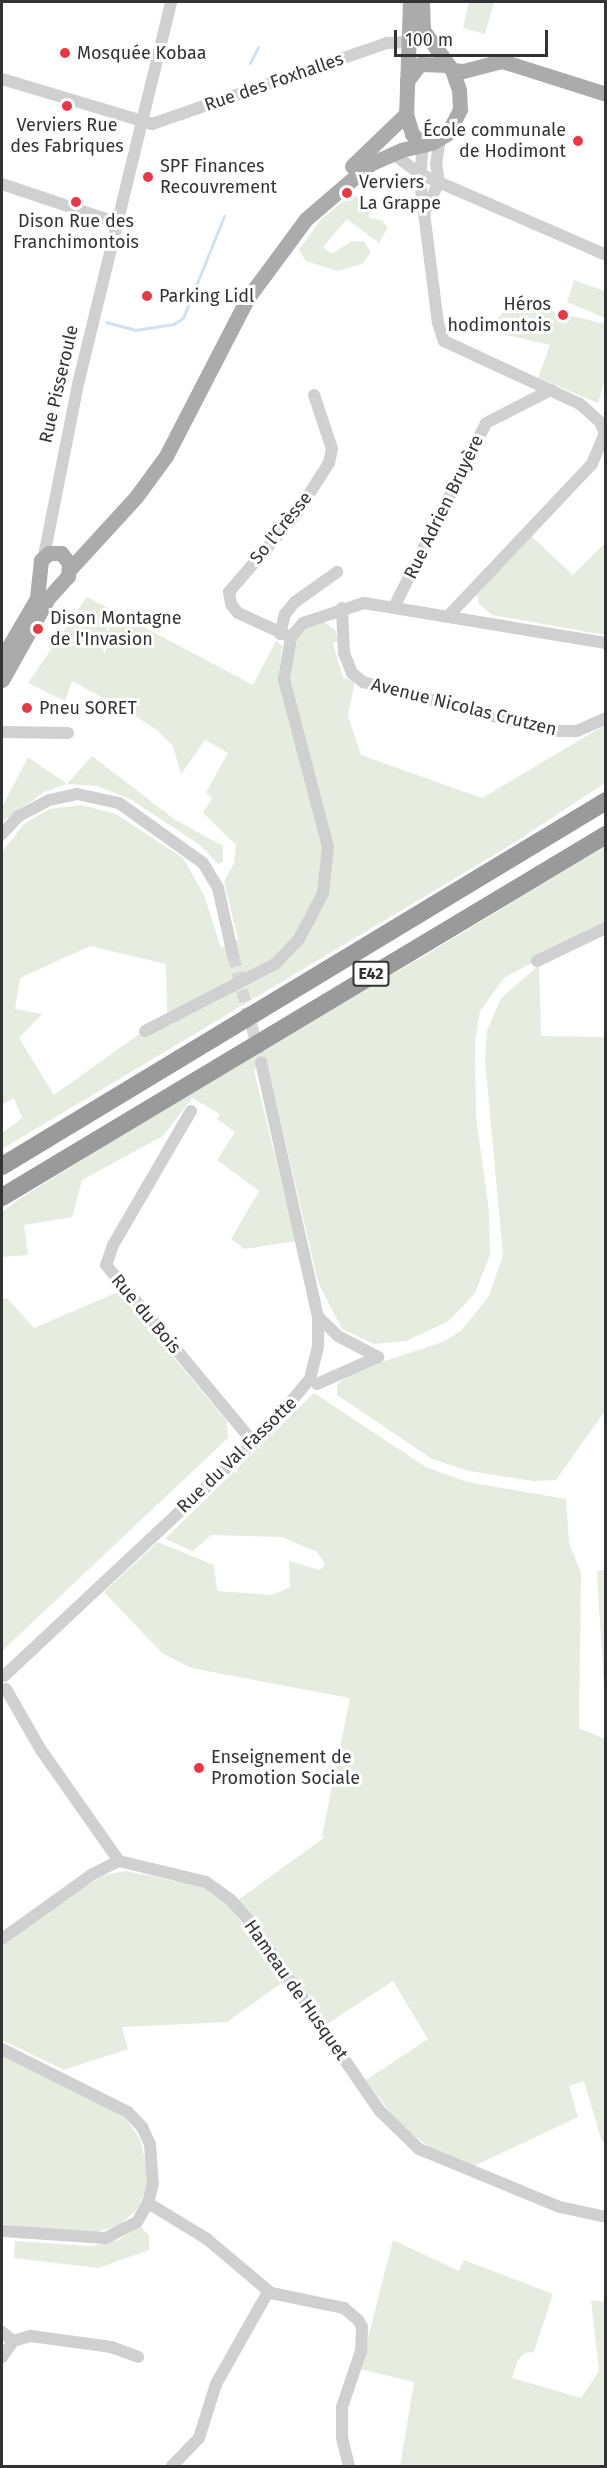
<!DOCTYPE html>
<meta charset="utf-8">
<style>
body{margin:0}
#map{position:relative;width:607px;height:2468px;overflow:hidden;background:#fff;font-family:"Fira Sans",sans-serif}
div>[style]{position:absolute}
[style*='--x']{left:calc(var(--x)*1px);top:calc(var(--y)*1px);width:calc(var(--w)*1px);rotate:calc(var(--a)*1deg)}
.green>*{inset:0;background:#e6ecdf}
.stream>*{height:3px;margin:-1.5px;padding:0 1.5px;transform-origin:1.5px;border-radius:1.5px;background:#cfe2ee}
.minor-tunnel>*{height:12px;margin-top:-6px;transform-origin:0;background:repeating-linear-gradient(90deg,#d6d6d6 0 12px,transparent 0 18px)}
.minor>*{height:12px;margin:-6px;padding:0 6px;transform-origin:6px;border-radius:6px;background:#d0d0d0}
.major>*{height:15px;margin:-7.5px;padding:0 7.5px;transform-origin:7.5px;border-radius:7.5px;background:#ababab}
.highway>*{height:18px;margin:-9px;padding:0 9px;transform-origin:9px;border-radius:9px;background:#9a9a9a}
.dots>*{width:16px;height:16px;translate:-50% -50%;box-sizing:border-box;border:3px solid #fff;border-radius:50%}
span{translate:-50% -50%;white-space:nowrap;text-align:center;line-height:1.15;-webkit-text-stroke:6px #fff;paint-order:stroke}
.shield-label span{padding:2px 4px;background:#fff;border:2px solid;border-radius:4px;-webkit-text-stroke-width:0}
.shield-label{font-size:16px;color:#333;font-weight:700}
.poi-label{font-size:18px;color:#333}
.left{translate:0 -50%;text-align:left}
.right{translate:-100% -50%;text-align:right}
.street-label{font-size:18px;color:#333}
.frame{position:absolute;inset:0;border:3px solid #333;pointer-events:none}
.scale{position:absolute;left:394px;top:30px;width:154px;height:27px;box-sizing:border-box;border:3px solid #333;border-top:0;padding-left:8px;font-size:18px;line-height:21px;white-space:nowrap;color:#333;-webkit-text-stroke:4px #fff;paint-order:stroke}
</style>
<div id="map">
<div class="green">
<i style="clip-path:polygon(469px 2px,494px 2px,485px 34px,463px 28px)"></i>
<i style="clip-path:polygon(353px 194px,371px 205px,369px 218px,381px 220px,388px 227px,379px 243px,347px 219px,323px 247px,332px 254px,352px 241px,364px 242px,371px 252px,362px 264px,337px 271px,306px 261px,299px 250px,321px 219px)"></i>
<i style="clip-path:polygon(574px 280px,605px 291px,605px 318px,567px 302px)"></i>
<i style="clip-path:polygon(511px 301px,605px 324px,605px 378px,598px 403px,538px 378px,550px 345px,489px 331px)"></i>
<i style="clip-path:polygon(529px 534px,573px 575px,605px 543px,605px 635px,492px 615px,479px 604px,477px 595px)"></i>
<i style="clip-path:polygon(evenodd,87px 597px,253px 685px,276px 641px,282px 645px,279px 677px,325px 851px,323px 878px,309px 931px,332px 842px,291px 693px,287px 667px,294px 642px,310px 625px,324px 622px,335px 630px,338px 641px,333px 643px,343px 678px,355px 681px,348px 716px,361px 755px,482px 798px,605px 725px,605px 783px,509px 846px,2px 1149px,2px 1133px,22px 1118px,14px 1098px,2px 1105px,2px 852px,24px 824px,49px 809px,82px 805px,116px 814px,183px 858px,204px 895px,221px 948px,238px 939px,224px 882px,234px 863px,236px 845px,203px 813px,212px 798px,206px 792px,228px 753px,205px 740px,181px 774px,173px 746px,157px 730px,129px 712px,72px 681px,65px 701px,28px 683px,87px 597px,90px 946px,166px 964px,167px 1014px,54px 1095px,19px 1038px,42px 1014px,15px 1009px,20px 978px,90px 946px)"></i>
<i style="clip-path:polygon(92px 756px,174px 819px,223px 846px,223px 862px,218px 864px,200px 845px,130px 799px,97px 786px,67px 784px,44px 792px,2px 822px,2px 807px,28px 757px,67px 784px)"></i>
<i style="clip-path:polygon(605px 846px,605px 923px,504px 978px,480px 1011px,475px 1041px,476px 1117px,489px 1211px,490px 1255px,475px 1293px,449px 1321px,406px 1341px,374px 1344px,342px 1329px,318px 1282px,267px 1062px,254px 1070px,296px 1241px,244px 1249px,231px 1239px,259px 1191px,217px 1160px,235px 1132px,217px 1119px,220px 1114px,192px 1098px,163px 1136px,82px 1180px,72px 1217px,24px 1225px,28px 1255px,2px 1257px,2px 1212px,21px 1198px,271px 1042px,421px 958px)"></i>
<i style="clip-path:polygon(539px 965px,541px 1036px,605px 1037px,605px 1411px,556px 1480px,533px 1481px,469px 1471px,432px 1459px,337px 1395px,337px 1384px,357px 1370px,440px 1343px,461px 1331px,489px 1296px,503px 1255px,485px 1061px,487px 1031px,501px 998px)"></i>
<i style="clip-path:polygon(118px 1292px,227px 1421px,228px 1438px,2px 1651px,2px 1299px,7px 1298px,34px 1328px)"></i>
<i style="clip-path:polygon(314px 1393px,426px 1467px,467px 1482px,566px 1499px,569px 1542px,581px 1573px,579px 1728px,605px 1739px,605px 2141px,602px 2142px,584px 2081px,569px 2086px,578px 2117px,472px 2167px,430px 2148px,397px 2122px,366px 2080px,428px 2039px,393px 1981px,327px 2024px,238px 1900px,325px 1837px,322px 1836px,350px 1698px,191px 1668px,162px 1653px,104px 1592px,158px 1542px,214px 1565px,217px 1591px,273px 1595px,290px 1587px,289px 1561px,320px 1570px,325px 1564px,317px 1552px,282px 1537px,211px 1535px,193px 1551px,165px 1539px)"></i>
<i style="clip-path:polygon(605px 1570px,606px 1570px,605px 1705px,597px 1571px)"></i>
<i style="clip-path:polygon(125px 1871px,204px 1886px,229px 1905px,283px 1982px,227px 2022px,122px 2027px,128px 2049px,64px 2070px,2px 2040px,2px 1946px,73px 1894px,104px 1875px)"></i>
<i style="clip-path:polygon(2px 2055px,97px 2099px,126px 2119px,140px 2139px,147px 2169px,146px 2189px,139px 2207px,119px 2226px,91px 2233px,59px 2233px,2px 2224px)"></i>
<i style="clip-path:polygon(140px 2225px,149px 2236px,149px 2250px,98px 2268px,14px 2258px,15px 2241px,91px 2246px,119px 2240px)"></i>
<i style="clip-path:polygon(393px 2240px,459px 2271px,464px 2260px,553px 2294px,534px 2352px,525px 2353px,518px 2360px,512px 2378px,581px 2398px,599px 2371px,591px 2300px,605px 2302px,605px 2466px,400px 2466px,414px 2382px,360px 2369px)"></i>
</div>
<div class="stream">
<i style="--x:250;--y:63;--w:18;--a:-63"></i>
<i style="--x:106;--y:322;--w:30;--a:15"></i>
<i style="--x:135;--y:330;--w:39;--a:-9"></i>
<i style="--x:174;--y:324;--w:11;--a:-34"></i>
<i style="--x:183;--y:318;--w:110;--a:-68.1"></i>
</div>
<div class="minor-tunnel">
<i style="--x:233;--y:955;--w:111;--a:75.3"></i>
</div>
<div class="minor">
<i style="--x:2;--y:79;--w:157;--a:16.7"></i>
<i style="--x:152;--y:124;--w:249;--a:-19"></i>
<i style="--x:387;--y:43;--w:20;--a:-3"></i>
<i style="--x:423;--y:144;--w:37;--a:95"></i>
<i style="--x:420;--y:181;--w:143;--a:82.8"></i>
<i style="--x:438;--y:323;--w:19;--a:72"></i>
<i style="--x:444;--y:341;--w:150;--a:24.9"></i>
<i style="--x:580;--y:404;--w:27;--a:42"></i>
<i style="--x:600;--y:422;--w:12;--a:66"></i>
<i style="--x:605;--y:433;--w:34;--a:113"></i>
<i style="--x:592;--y:464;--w:208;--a:133.4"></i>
<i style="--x:392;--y:153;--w:35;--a:37"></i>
<i style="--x:420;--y:174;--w:203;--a:23.5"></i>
<i style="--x:439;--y:182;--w:18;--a:-99"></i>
<i style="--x:436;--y:164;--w:25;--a:-81"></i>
<i style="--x:2;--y:184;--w:122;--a:18.6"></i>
<i style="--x:425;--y:211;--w:32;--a:-64"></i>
<i style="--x:44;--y:556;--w:179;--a:-78.8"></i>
<i style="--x:79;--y:380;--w:389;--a:-76.3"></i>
<i style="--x:395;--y:605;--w:203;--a:-63.4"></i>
<i style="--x:486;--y:423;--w:73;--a:-26.9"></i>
<i style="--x:342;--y:608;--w:45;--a:87.5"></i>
<i style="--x:344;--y:653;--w:22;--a:68"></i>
<i style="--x:352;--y:673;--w:14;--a:39"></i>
<i style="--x:363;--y:682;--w:193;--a:14.7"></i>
<i style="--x:550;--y:731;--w:27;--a:0"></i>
<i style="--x:577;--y:731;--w:32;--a:-24"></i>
<i style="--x:280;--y:634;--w:21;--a:-76"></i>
<i style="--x:285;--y:614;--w:16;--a:-50"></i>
<i style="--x:295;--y:602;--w:52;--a:-35.5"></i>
<i style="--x:291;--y:637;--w:58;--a:-155.6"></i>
<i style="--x:238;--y:613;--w:11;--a:-128"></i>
<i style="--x:231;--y:604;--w:12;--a:-99"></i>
<i style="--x:229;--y:592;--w:104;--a:-49.3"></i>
<i style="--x:297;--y:513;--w:59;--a:-57.4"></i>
<i style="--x:329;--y:463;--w:14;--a:-78"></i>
<i style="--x:332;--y:449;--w:57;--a:-108.4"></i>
<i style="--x:2;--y:732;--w:66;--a:0.9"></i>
<i style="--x:2;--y:834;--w:25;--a:-47"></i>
<i style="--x:19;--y:816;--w:34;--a:-28"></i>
<i style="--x:49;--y:800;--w:29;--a:-12"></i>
<i style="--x:77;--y:794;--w:43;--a:12.1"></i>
<i style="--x:119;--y:803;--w:103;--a:35.5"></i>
<i style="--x:203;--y:863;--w:29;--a:59"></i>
<i style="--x:218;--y:888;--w:69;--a:77.4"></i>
<i style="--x:537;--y:961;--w:76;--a:-25.6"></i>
<i style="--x:145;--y:1031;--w:146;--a:-27.3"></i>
<i style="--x:275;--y:964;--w:35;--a:-46"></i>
<i style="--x:299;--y:939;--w:52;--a:-62.4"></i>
<i style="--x:323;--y:893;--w:46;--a:-83.8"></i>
<i style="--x:328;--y:847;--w:174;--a:-104.7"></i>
<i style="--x:284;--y:679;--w:43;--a:-80.5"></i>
<i style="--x:291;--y:637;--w:18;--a:-49"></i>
<i style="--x:303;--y:623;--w:64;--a:-18.2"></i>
<i style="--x:364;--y:603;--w:245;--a:9.4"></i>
<i style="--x:191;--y:1111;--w:155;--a:120.2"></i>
<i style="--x:113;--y:1245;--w:21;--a:109"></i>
<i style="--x:106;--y:1265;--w:230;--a:50.3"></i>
<i style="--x:317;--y:1384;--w:67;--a:-23.9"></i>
<i style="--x:378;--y:1357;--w:45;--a:-152.3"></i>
<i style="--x:338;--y:1336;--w:28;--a:-136"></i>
<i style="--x:4;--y:1676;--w:357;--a:-43.1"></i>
<i style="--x:265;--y:1432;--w:70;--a:-49.7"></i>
<i style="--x:310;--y:1379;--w:34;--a:-76"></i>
<i style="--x:318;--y:1346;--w:29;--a:-90"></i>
<i style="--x:318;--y:1317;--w:261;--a:-102.6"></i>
<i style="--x:6;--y:1689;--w:70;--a:60.2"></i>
<i style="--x:41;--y:1750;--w:136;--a:54.9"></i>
<i style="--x:2;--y:1939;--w:110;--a:-35.7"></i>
<i style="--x:91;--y:1875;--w:31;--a:-27"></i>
<i style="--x:119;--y:1861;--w:89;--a:13.6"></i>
<i style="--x:206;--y:1882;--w:31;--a:36"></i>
<i style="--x:231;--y:1900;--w:23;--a:49"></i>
<i style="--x:246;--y:1917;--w:236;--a:55.4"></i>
<i style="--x:380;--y:2111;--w:54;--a:44.3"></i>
<i style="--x:419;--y:2149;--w:152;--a:22.4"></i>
<i style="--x:560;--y:2207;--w:47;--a:12.3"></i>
<i style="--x:2;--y:2049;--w:141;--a:26.6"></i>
<i style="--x:128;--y:2112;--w:21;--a:47"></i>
<i style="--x:142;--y:2127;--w:19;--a:65"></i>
<i style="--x:150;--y:2144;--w:39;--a:86"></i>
<i style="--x:153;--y:2183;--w:21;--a:104"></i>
<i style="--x:148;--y:2203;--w:22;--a:120"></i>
<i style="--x:137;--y:2222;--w:36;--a:153"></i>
<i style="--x:105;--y:2238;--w:103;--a:-176.1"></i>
<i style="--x:148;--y:2203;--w:69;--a:31.4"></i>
<i style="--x:207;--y:2239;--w:84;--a:40.2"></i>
<i style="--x:271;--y:2293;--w:75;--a:11.6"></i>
<i style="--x:344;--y:2308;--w:18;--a:41"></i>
<i style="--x:358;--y:2320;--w:8;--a:60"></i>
<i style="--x:362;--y:2327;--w:24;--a:92"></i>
<i style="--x:361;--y:2351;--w:59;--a:108.7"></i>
<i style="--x:342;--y:2407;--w:31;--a:90"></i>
<i style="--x:342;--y:2438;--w:29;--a:76"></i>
<i style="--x:2;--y:2332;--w:14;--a:39"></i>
<i style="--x:2;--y:2357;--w:19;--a:-55"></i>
<i style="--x:13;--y:2341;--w:19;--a:-16"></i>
<i style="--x:31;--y:2336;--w:81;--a:7.8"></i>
<i style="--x:111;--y:2347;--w:29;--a:20"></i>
<i style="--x:172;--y:2466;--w:39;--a:-46"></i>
<i style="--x:199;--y:2438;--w:57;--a:-72.5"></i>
<i style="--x:216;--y:2384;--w:106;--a:-60.5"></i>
</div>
<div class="major">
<i style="--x:410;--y:2;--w:112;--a:92"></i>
<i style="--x:406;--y:114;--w:21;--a:73"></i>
<i style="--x:412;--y:134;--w:15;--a:42"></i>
<i style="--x:452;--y:70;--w:11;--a:5"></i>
<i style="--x:463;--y:71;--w:40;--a:-14.4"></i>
<i style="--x:502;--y:61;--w:109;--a:17.6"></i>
<i style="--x:407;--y:81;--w:21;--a:-53"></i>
<i style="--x:420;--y:64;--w:28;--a:2"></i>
<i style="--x:352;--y:166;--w:75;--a:-43.9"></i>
<i style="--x:70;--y:569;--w:98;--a:-47.5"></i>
<i style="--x:136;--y:497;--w:51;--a:-53.8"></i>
<i style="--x:166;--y:456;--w:177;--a:-62.7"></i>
<i style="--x:247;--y:299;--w:99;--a:-53.6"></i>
<i style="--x:306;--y:219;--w:84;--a:-40.7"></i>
<i style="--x:370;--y:164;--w:34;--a:-24"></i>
<i style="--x:401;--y:150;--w:31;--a:-13"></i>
<i style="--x:431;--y:143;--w:20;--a:-30"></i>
<i style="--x:448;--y:133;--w:27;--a:-63"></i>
<i style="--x:460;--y:109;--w:19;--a:-93"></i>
<i style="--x:459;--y:90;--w:21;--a:-109"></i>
<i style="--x:452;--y:70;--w:49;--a:-125.9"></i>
<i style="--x:423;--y:30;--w:28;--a:-92"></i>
<i style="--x:2;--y:658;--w:69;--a:-59.7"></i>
<i style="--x:37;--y:598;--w:38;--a:-84"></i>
<i style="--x:41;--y:560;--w:11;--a:-41"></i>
<i style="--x:49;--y:553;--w:12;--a:0"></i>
<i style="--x:61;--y:553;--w:13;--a:51"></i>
<i style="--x:69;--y:563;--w:13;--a:94"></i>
<i style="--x:68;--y:576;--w:30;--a:132"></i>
<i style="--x:48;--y:598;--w:94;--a:119.3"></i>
</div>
<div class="highway">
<i style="--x:2;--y:1166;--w:706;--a:-31.14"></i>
<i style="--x:2;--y:1197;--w:704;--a:-30.94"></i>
</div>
<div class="dots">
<i style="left:65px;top:53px;background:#e63946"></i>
<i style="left:67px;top:106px;background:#e63946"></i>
<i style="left:578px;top:141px;background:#e63946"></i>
<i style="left:148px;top:177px;background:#e63946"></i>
<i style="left:347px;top:193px;background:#e63946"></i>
<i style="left:76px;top:202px;background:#e63946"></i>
<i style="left:147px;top:296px;background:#e63946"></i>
<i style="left:563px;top:315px;background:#e63946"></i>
<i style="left:38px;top:629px;background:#e63946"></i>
<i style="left:27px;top:708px;background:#e63946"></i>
<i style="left:199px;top:1768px;background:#e63946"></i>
</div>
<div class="shield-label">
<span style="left:371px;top:974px">E42</span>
</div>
<div class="poi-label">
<span class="left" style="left:77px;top:53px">Mosquée Kobaa</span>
<span style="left:67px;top:136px">Verviers Rue<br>des Fabriques</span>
<span class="right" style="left:566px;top:141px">École communale<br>de Hodimont</span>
<span class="left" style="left:160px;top:177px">SPF Finances<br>Recouvrement</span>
<span class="left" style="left:359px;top:193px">Verviers<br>La Grappe</span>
<span style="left:76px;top:232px">Dison Rue des<br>Franchimontois</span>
<span class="left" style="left:159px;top:296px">Parking Lidl</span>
<span class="right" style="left:551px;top:315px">Héros<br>hodimontois</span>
<span class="left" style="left:50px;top:629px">Dison Montagne<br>de l'Invasion</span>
<span class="left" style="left:39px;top:708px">Pneu SORET</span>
<span class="left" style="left:211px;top:1768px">Enseignement de<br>Promotion Sociale</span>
</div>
<div class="street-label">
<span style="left:274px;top:82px;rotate:-19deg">Rue des Foxhalles</span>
<span style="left:59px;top:384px;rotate:-77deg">Rue Pisseroule</span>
<span style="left:444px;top:507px;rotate:-64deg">Rue Adrien Bruyère</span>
<span style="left:281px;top:528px;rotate:-51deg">So l'Crèsse</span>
<span style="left:464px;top:707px;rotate:14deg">Avenue Nicolas Crutzen</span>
<span style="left:146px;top:1314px;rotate:50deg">Rue du Bois</span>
<span style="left:237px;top:1455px;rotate:-44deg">Rue du Val Fassotte</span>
<span style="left:296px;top:1990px;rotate:55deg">Hameau de Husquet</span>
</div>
<div class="frame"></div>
<div class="scale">100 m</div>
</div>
